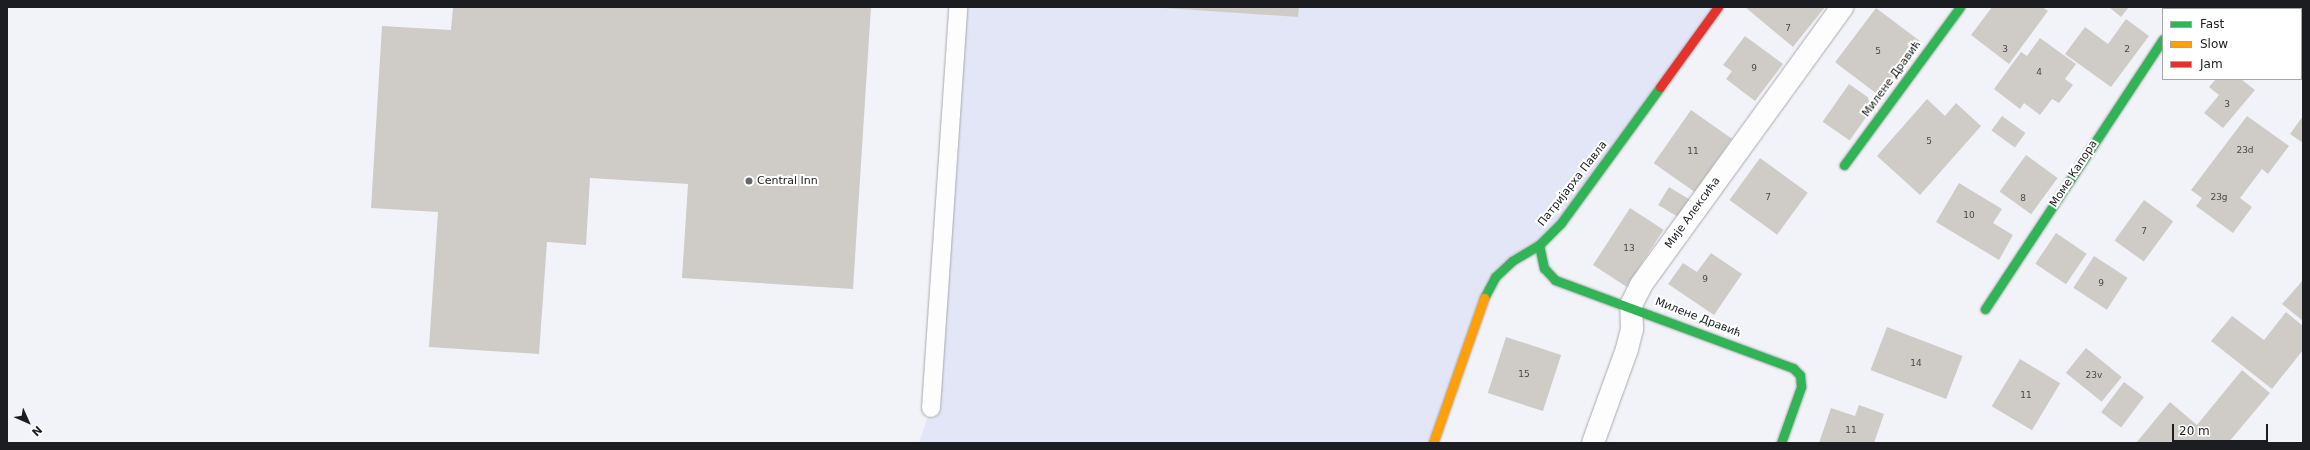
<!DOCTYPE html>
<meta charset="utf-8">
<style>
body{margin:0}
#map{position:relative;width:2310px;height:450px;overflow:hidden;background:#f2f3f8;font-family:"DejaVu Sans",sans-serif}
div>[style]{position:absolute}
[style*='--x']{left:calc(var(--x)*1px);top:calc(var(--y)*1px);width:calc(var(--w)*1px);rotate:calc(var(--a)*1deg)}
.green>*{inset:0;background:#e2e6f7}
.building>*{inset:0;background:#cfccc8;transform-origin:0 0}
.roads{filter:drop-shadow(0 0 1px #a9aaae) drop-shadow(0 0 1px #a9aaae)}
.lane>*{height:18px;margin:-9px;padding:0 9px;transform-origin:9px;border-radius:9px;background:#fdfdfe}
.street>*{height:22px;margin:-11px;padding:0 11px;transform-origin:11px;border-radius:11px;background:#fdfdfe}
.fast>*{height:9px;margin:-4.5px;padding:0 4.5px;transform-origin:4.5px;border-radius:4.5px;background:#30b455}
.slow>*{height:9px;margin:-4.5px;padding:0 4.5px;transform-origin:4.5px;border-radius:4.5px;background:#ff9f0a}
.jam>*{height:9px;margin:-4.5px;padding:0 4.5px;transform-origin:4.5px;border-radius:4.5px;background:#e5322d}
.dots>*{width:11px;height:11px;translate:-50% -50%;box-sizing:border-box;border:2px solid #fff;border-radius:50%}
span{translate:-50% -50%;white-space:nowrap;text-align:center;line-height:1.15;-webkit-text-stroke:4px #fff;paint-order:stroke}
.number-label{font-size:9px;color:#49494a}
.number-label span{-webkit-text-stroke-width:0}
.street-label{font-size:11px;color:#1c1d20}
.poi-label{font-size:11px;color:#1c1d20}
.left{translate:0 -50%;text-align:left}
.frame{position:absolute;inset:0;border:8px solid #1c1d20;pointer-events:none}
.legend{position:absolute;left:2162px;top:8px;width:140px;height:72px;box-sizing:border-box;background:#fff;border:1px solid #a4a5a6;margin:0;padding:5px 7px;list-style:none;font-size:12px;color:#1c1d20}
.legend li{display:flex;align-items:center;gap:8px;height:20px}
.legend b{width:20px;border:1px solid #a4a5a6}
.north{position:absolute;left:8px;top:402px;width:40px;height:40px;-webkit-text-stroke:3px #fff;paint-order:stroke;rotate:135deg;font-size:11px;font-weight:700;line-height:16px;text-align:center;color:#1c1d20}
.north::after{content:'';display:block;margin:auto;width:14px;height:18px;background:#1c1d20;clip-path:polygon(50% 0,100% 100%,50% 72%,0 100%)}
.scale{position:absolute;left:2172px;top:424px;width:96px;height:18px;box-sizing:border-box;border:2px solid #1c1d20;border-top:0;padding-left:5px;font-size:12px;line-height:14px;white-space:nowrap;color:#1c1d20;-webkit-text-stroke:3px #fff;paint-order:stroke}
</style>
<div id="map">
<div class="green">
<i style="clip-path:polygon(958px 7px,1718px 7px,1561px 223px,1495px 277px,1433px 443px,919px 443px,931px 408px)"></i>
</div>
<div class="building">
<i style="clip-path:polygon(453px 7px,871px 7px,853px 289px,682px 278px,688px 184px,590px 178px,586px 245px,547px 242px,539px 354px,429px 347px,438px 212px,371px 208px,382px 26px,451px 30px)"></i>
<i style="clip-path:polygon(1149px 7px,1299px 7px,1298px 17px)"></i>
<i style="clip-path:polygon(1745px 7px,1825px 7px,1793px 47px)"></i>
<i style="clip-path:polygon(1992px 7px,2042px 7px,2048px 11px,2009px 64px,1971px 35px)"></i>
<i style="clip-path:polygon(2109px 7px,2129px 7px,2121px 17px)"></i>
<i style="left:2254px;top:7px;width:35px;height:3px"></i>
<i style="left:1876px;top:8px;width:55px;height:68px;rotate:37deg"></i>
<i style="clip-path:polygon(2126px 19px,2149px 36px,2111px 87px,2065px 54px,2085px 27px,2108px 44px)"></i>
<i style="clip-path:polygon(1745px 36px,1783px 64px,1755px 101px,1726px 79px,1732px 71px,1723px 65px)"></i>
<i style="clip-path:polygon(2040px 38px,2076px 64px,2065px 79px,2073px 85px,2059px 103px,2052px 99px,2040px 115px,2024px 103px,2020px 109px,1994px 89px,2021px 52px,2027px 56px)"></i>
<i style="clip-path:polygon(2216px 79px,2241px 79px,2255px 90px,2223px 128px,2204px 113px,2219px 95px,2209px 87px)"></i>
<i style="left:1849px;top:84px;width:33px;height:46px;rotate:35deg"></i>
<i style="clip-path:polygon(1927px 99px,1945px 116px,1956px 103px,1981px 126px,1920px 195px,1877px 156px)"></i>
<i style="left:1691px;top:110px;width:50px;height:65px;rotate:35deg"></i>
<i style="left:2002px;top:116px;width:29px;height:18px;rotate:36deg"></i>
<i style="clip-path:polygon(2247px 116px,2289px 146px,2268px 174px,2262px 169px,2240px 198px,2252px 207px,2233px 233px,2196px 206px,2202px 198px,2191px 190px)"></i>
<i style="clip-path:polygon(2303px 116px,2303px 143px,2290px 134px)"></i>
<i style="left:2026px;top:155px;width:39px;height:45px;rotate:36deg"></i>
<i style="left:1760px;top:158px;width:59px;height:52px;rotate:36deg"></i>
<i style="clip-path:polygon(1959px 183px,2002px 209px,1993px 223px,2013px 235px,1999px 260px,1936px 222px)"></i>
<i style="left:1669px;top:187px;width:26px;height:21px;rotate:31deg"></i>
<i style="left:2144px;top:200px;width:36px;height:50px;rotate:36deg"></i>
<i style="left:1630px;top:208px;width:40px;height:68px;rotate:33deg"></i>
<i style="left:2056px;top:233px;width:37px;height:37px;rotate:34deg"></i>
<i style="clip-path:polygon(1711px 253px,1742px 274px,1714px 315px,1668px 284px,1683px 263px,1697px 272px)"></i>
<i style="left:2094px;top:256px;width:40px;height:38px;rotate:33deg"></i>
<i style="clip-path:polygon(2303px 280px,2303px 321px,2282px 304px)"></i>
<i style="clip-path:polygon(2286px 312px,2303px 326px,2303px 350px,2272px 389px,2211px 341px,2232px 316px,2264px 340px)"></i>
<i style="left:1887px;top:327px;width:81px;height:46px;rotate:21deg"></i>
<i style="left:1506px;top:337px;width:58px;height:59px;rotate:18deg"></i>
<i style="left:2086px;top:348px;width:46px;height:32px;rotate:39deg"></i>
<i style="left:2020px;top:359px;width:47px;height:55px;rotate:31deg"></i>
<i style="clip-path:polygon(2242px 370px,2270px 393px,2228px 443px,2136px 443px,2170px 402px,2197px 425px)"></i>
<i style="left:2124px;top:382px;width:25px;height:38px;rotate:37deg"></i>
<i style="clip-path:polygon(1859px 405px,1884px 414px,1874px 443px,1819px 443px,1831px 408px,1855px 416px)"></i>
</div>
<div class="roads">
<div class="lane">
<i style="--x:931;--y:408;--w:402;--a:-86.1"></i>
</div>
<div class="street">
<i style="--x:2185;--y:9;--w:2;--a:-63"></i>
<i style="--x:1593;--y:443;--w:100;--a:-70.1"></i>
<i style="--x:1627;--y:349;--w:21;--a:-76"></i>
<i style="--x:1632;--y:329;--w:24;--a:-92"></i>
<i style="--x:1631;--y:305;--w:22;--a:-63"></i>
<i style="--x:1641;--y:285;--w:343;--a:-54.1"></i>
</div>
<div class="fast">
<i style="--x:1844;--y:165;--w:196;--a:-53.7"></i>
<i style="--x:1539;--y:245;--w:24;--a:78"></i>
<i style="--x:1544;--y:268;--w:16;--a:47"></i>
<i style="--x:1555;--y:280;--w:254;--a:20.3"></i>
<i style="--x:1793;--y:368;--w:10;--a:45"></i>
<i style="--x:1800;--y:375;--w:12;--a:85"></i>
<i style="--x:1801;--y:387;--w:59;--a:109.7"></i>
<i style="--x:1484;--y:298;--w:24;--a:-62"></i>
<i style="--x:1495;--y:277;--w:23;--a:-43"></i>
<i style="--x:1512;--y:261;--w:31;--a:-31"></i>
<i style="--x:1539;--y:245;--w:31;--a:-45"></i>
<i style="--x:1561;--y:223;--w:168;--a:-53.9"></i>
<i style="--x:1985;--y:309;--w:323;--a:-56.6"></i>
</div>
<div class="slow">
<i style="--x:1433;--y:443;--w:154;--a:-70.6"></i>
</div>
<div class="jam">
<i style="--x:1660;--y:87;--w:99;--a:-54.1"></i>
</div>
</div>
<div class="dots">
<i style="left:749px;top:181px;background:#67686c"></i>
</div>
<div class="number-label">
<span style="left:1788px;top:28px">7</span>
<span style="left:2005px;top:49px">3</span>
<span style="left:2127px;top:49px">2</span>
<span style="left:1878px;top:51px">5</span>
<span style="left:1754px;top:68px">9</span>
<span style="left:2039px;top:72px">4</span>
<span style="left:2227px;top:104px">3</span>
<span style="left:1929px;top:141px">5</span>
<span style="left:2245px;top:150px">23d</span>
<span style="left:1693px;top:151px">11</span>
<span style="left:1768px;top:197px">7</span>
<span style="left:2219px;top:197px">23g</span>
<span style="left:2023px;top:198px">8</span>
<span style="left:1969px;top:215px">10</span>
<span style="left:2144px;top:231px">7</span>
<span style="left:1629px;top:248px">13</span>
<span style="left:1705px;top:279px">9</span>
<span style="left:2101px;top:283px">9</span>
<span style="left:1916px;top:363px">14</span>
<span style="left:1524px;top:374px">15</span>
<span style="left:2094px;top:375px">23v</span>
<span style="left:2026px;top:395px">11</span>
<span style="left:1851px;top:430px">11</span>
</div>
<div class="street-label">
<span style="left:1892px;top:79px;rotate:-54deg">Милене Дравић</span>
<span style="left:2074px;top:174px;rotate:-57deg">Моме Капора</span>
<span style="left:1573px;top:184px;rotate:-52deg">Патријарха Павла</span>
<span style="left:1693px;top:213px;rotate:-54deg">Мије Алексића</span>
<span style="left:1698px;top:318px;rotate:21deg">Милене Дравић</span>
</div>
<div class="poi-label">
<span class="left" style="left:757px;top:181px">Central Inn</span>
</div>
<div class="frame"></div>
<ul class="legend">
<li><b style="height:5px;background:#30b455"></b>Fast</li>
<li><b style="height:5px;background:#ff9f0a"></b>Slow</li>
<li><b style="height:5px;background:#e5322d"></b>Jam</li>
</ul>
<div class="north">N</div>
<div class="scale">20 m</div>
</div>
